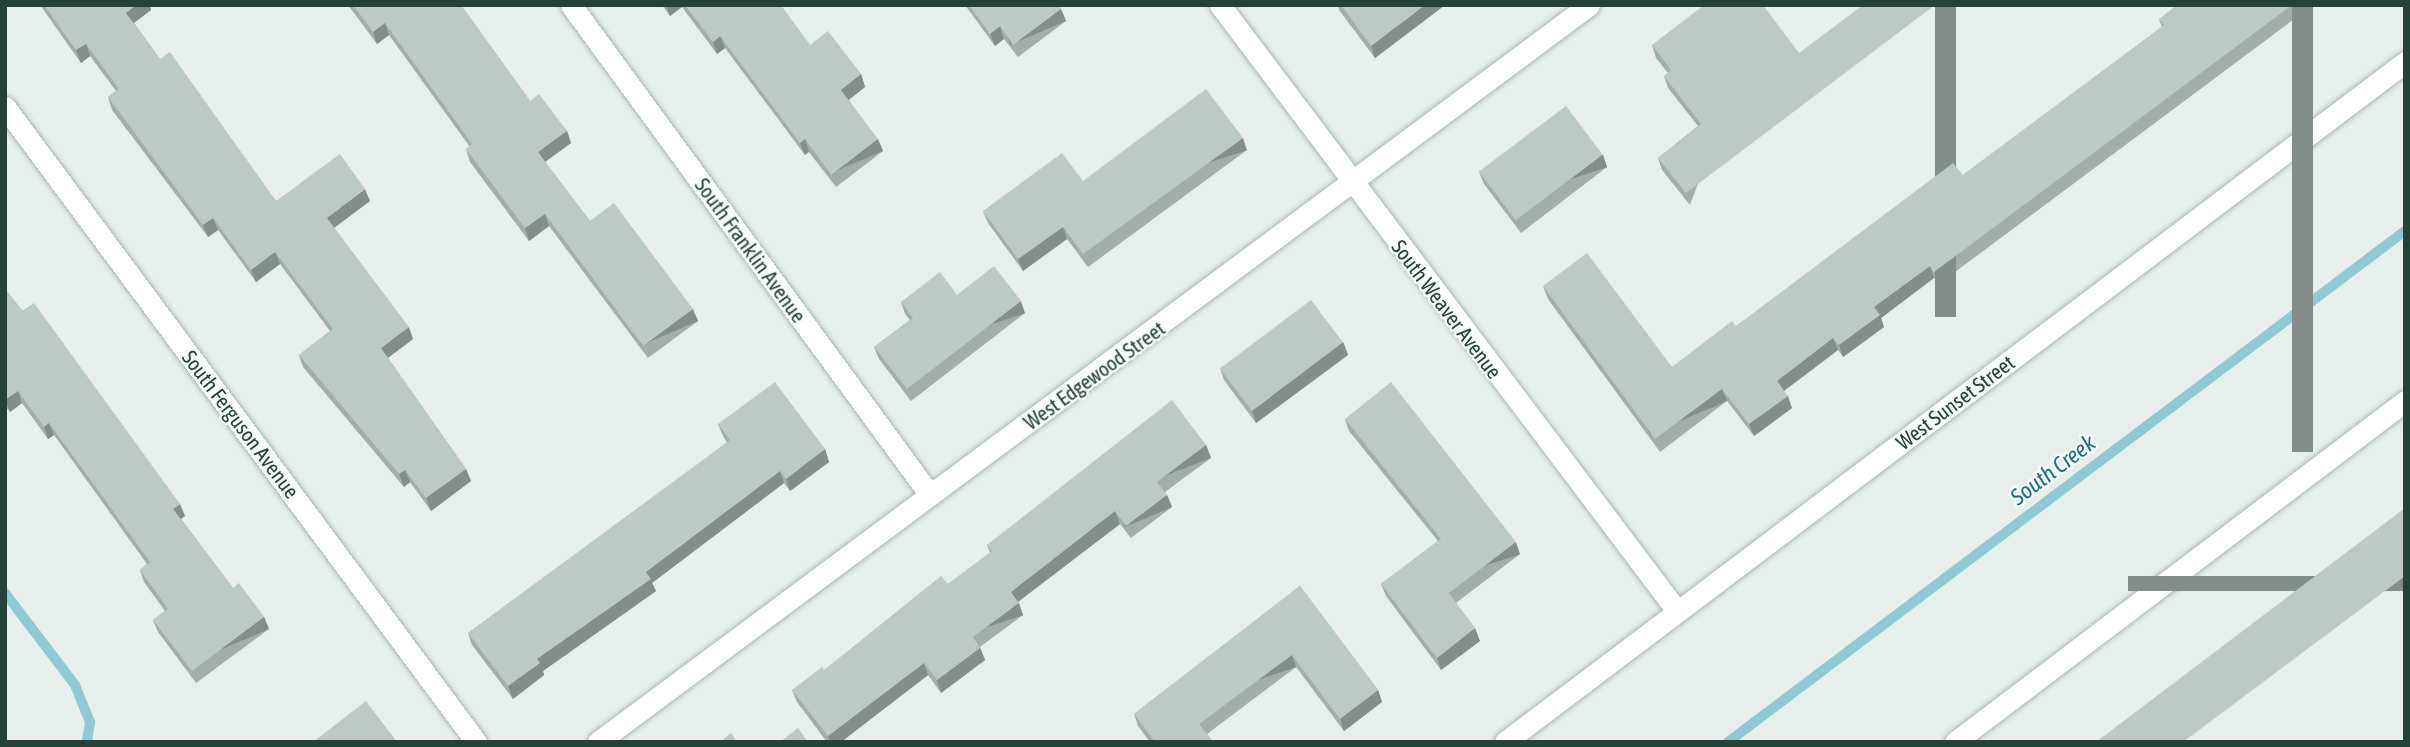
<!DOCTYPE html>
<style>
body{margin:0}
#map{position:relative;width:2410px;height:747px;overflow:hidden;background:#e6efeb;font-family:"Asap Condensed",sans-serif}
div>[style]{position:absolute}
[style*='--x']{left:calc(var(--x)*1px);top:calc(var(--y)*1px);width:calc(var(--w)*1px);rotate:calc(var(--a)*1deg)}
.stream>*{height:10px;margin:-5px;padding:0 5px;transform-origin:5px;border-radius:5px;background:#8ec9d4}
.roads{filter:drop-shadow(0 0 2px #a8b8b2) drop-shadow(0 0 2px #a8b8b2)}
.street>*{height:21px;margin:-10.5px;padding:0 10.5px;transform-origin:10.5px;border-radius:10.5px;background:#fff}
.secondary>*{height:21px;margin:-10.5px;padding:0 10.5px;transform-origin:10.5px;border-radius:10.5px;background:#fff}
.wall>*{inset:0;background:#a1aea9}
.shaded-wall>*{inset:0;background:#838d89;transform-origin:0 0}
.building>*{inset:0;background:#bbcac4;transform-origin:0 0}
span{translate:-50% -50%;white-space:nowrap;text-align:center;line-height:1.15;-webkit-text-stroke:5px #f7fbf9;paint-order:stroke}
.street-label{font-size:21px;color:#24423a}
.water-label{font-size:23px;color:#1c6f80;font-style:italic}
.frame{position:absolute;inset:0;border:7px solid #24423a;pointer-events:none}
</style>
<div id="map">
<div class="stream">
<i style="--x:5;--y:593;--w:116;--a:52.7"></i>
<i style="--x:75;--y:685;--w:40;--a:68"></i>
<i style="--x:90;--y:722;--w:20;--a:99"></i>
<i style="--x:1728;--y:742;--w:848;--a:-37.05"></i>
</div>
<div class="roads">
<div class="street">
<i style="--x:571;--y:5;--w:607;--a:53.77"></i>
<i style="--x:1220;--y:5;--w:759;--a:52.98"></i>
<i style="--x:5;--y:107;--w:791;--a:53.43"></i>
<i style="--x:598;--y:742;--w:1235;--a:-36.64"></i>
</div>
<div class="secondary">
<i style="--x:1505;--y:742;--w:1128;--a:-37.07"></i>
<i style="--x:1955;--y:742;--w:565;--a:-37.15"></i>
</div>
</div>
<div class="wall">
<i style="clip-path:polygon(40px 5px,150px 5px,151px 10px,134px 23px,160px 59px,276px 201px,370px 201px,334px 228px,413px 339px,388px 358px,466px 469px,471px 481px,431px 511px,410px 482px,404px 487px,303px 367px,299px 355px,330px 331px,280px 264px,256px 282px,218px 230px,208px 237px,112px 110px,108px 97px,116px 91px,90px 56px,81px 63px)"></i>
<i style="clip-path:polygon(348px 5px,461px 5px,530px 101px,567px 131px,571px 143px,545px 162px,590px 221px,698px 321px,648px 358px,549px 226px,529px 241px,470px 162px,466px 149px,470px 147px,389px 35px,377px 44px)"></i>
<i style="clip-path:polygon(662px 5px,780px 5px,810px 45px,861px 74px,865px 87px,849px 100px,883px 151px,836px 187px,809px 152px,805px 155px,725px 48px,717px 54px,682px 7px,670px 16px)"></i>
<i style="clip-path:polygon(965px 5px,1059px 5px,1066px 21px,1018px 57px,1004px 39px,995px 46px)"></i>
<i style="clip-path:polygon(1338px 5px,1445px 5px,1375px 58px,1339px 10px)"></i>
<i style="clip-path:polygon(1763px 5px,1690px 205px,1662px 170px,1658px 158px,1698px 126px,1668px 88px,1664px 76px,1668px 73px,1656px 58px,1652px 45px)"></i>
<i style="clip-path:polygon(2313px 5px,1939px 284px,1934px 278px,1881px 318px,1884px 327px,1843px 357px,1838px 350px,1784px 391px,1792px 408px,1754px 436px,1727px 401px,1660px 452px,1548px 299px,1543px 286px,1672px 367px,1736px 326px,1963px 175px,2162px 27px,2159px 19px)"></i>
<i style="clip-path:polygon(1247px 150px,1088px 267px,1067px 239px,1023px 271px,988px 223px,983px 211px,1083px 181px)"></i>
<i style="clip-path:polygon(1603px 155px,1607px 167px,1521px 233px,1484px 184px,1479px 172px)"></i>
<i style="clip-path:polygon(5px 289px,185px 516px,181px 519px,233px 588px,264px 617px,269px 629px,196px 683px,158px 632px,153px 620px,165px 611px,144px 582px,140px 570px,147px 564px,54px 435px,48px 439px,22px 403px,10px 412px,5px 406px)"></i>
<i style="clip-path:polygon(957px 295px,1025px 313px,911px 401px,879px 359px,874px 347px,910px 320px,905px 314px,901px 302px)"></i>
<i style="clip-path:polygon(1343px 342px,1348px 355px,1256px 423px,1224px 380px,1220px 368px)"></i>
<i style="clip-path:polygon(1345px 419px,1520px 554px,1456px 603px,1480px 641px,1441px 670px,1386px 596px,1381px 584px,1438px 541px,1349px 431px)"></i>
<i style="clip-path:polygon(718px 424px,825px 449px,829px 462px,790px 491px,784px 483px,652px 583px,656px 591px,543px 671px,544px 675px,513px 699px,472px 645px,468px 633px,727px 443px,723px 436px)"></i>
<i style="clip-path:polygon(1206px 445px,1211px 458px,1165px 492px,1167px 495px,1172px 507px,1131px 538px,1120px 524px,1018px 602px,1023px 615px,980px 647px,985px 660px,941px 693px,928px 675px,841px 742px,827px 742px,797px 702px,792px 690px,824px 670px,948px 584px,990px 553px,987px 545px)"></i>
<i style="clip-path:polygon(1300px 586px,1378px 690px,1382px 702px,1344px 731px,1296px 667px,1207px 734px,1213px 742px,1150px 742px,1138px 726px,1134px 714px)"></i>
</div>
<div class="shaded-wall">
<i style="clip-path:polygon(136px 5px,150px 5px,151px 10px,131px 25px,126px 13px)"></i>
<i style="clip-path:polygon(666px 5px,681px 5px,682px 7px,670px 16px)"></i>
<i style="clip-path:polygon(1425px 5px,1445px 5px,1375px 58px,1371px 46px)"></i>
<i style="left:1935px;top:5px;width:21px;height:312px"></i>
<i style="left:2292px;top:5px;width:21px;height:447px"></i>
<i style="left:1061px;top:9px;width:13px;height:60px;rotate:67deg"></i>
<i style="clip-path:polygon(385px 23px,389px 35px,377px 44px,373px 32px)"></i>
<i style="clip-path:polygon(1000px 26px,1004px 39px,995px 46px,990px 34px)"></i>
<i style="clip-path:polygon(720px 36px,725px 48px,717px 54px,713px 42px)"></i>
<i style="clip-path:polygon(86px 44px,90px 56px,81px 63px,76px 50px)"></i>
<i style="clip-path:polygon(861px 74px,865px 87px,846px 102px,841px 90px)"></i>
<i style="clip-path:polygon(567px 131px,571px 143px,542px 164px,538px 152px)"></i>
<i style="left:1243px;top:138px;width:13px;height:198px;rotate:72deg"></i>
<i style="clip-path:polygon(805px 139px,809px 152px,805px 155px,800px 143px)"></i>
<i style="left:878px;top:139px;width:13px;height:59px;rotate:67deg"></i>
<i style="left:1603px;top:155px;width:13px;height:109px;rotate:72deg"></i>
<i style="clip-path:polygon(365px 189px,370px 201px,331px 230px,327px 218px)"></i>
<i style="clip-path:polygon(545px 214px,549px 226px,529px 241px,525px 228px)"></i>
<i style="clip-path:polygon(213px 218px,218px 230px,208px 237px,203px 225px)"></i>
<i style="clip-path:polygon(1063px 227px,1067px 239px,1023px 271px,1018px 259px)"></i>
<i style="clip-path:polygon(275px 252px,280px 264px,256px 282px,251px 270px)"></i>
<i style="clip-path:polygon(1930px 266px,1934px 278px,1881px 318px,1884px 327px,1843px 357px,1839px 345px,1874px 307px)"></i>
<i style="left:1021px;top:301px;width:13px;height:144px;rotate:72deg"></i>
<i style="left:693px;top:309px;width:13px;height:62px;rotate:67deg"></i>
<i style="clip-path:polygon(409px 327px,413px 339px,385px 360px,381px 348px)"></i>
<i style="clip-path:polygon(1833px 338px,1838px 350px,1781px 393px,1777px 381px)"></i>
<i style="clip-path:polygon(1343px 342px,1348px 355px,1256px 423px,1252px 411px)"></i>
<i style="left:1722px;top:389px;width:13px;height:84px;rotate:67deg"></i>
<i style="clip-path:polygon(18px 391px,22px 403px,10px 412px,5px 400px)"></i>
<i style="clip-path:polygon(1788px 396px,1792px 408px,1754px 436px,1749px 424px)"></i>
<i style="clip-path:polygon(49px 423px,54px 435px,48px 439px,44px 427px)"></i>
<i style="left:1206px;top:445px;width:14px;height:61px;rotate:69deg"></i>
<i style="clip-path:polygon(825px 449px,829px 462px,790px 491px,786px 479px)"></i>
<i style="clip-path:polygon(466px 469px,471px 481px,431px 511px,426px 498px)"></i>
<i style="clip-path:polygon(405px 470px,410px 482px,404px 487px,399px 474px)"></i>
<i style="clip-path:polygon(780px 471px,784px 483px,652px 583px,656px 591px,543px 671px,544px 675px,513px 699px,508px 686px,537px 659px,646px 572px)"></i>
<i style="left:1167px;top:495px;width:13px;height:51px;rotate:67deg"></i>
<i style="clip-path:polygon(180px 504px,185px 516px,178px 521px,173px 509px)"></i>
<i style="clip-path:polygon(1115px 511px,1120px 524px,1015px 604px,1011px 592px)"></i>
<i style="left:1516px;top:542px;width:13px;height:84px;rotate:72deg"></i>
<i style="left:2405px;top:576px;width:15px;height:277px;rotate:90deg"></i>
<i style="left:1019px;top:603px;width:13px;height:57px;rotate:72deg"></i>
<i style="left:264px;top:617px;width:13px;height:90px;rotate:67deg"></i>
<i style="clip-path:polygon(1475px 628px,1480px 641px,1441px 670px,1437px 658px)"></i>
<i style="clip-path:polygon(980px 648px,985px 660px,941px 693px,937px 680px)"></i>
<i style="left:1292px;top:655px;width:13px;height:116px;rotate:72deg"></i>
<i style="clip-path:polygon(924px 663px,928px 675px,841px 742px,830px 742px,828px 736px)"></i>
<i style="clip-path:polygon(1378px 690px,1382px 702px,1344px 731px,1340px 719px)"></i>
</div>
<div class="building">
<i style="clip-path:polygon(44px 5px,136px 5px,126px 13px,160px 59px,170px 52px,276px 201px,340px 154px,365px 189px,327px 218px,409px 327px,381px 348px,466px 469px,426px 498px,405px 470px,399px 474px,299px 355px,333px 329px,275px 252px,251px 270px,213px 218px,203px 225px,108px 97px,119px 89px,86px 44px,76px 50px)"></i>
<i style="clip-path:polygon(353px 5px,461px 5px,530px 101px,539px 94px,567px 131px,538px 152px,590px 221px,614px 203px,693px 309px,643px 346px,545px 214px,525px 228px,466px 149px,472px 144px,385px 23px,373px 32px)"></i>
<i style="clip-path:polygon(685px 5px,781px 5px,810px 45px,828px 31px,861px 74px,841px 90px,878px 139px,831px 175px,805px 139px,800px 143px,720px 36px,713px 42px)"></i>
<i style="clip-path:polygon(969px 5px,1059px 5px,1061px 9px,1013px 45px,1000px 26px,990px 34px)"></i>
<i style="clip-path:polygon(1341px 5px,1425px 5px,1371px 46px)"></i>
<i style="clip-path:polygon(1704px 5px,1763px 5px,1799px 53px,1863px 5px,1935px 5px,1686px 193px,1658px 158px,1701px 124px,1664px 76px,1671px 70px,1652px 45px)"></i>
<i style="clip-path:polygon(2177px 5px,2292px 5px,1934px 272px,1930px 266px,1874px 307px,1880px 315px,1839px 345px,1833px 338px,1777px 381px,1788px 396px,1749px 424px,1722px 389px,1655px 439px,1543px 286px,1587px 253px,1672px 367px,1732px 321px,1736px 326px,1953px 163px,1963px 175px,2164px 25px,2159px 19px)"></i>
<i style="clip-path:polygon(1206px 89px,1243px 138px,1083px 254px,1063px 227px,1018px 259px,983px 211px,1062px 153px,1083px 181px)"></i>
<i style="left:1566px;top:106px;width:61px;height:109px;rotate:53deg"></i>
<i style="clip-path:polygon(994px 266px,1021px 301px,907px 389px,874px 347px,913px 318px,901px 302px,940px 272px,957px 295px)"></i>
<i style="clip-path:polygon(5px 289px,22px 311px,34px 303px,180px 504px,173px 509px,233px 588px,239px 583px,264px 617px,192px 671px,153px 620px,168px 609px,140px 570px,150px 562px,49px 423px,44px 427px,18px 391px,5px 400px)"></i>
<i style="left:1311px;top:300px;width:53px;height:114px;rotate:53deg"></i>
<i style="clip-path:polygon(775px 382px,825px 449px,786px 479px,780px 471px,646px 572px,651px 579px,537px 659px,540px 663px,508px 686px,468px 633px,730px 440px,718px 424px)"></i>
<i style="clip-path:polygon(1391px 382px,1516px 542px,1449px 593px,1475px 628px,1437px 658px,1381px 584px,1441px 539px,1345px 419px)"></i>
<i style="clip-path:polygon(1172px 400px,1206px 445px,1157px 482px,1167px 495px,1126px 526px,1115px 511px,1011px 592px,1019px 603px,973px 637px,980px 648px,937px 680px,924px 663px,828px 736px,792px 690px,822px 667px,824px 670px,941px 576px,948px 584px,992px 551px,987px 545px)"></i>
<i style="clip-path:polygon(2405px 508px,2405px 576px,2183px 742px,2096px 742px)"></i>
<i style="clip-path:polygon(1300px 586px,1378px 690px,1340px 719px,1292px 655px,1199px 724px,1213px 742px,1155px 742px,1134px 714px)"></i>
<i style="clip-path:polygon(366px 701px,397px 742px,313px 742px)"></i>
<i style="clip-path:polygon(798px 728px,808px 742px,780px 742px)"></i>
<i style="clip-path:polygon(731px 733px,737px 742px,720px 742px)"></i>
</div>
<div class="street-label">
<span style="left:751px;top:250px;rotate:54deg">South Franklin Avenue</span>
<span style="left:1447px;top:309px;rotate:53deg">South Weaver Avenue</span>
<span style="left:1094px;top:375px;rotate:-36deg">West Edgewood Street</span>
<span style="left:1955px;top:402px;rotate:-37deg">West Sunset Street</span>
<span style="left:241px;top:424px;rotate:53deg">South Ferguson Avenue</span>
</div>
<div class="water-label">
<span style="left:2053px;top:470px;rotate:-37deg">South Creek</span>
</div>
<div class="frame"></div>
</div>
